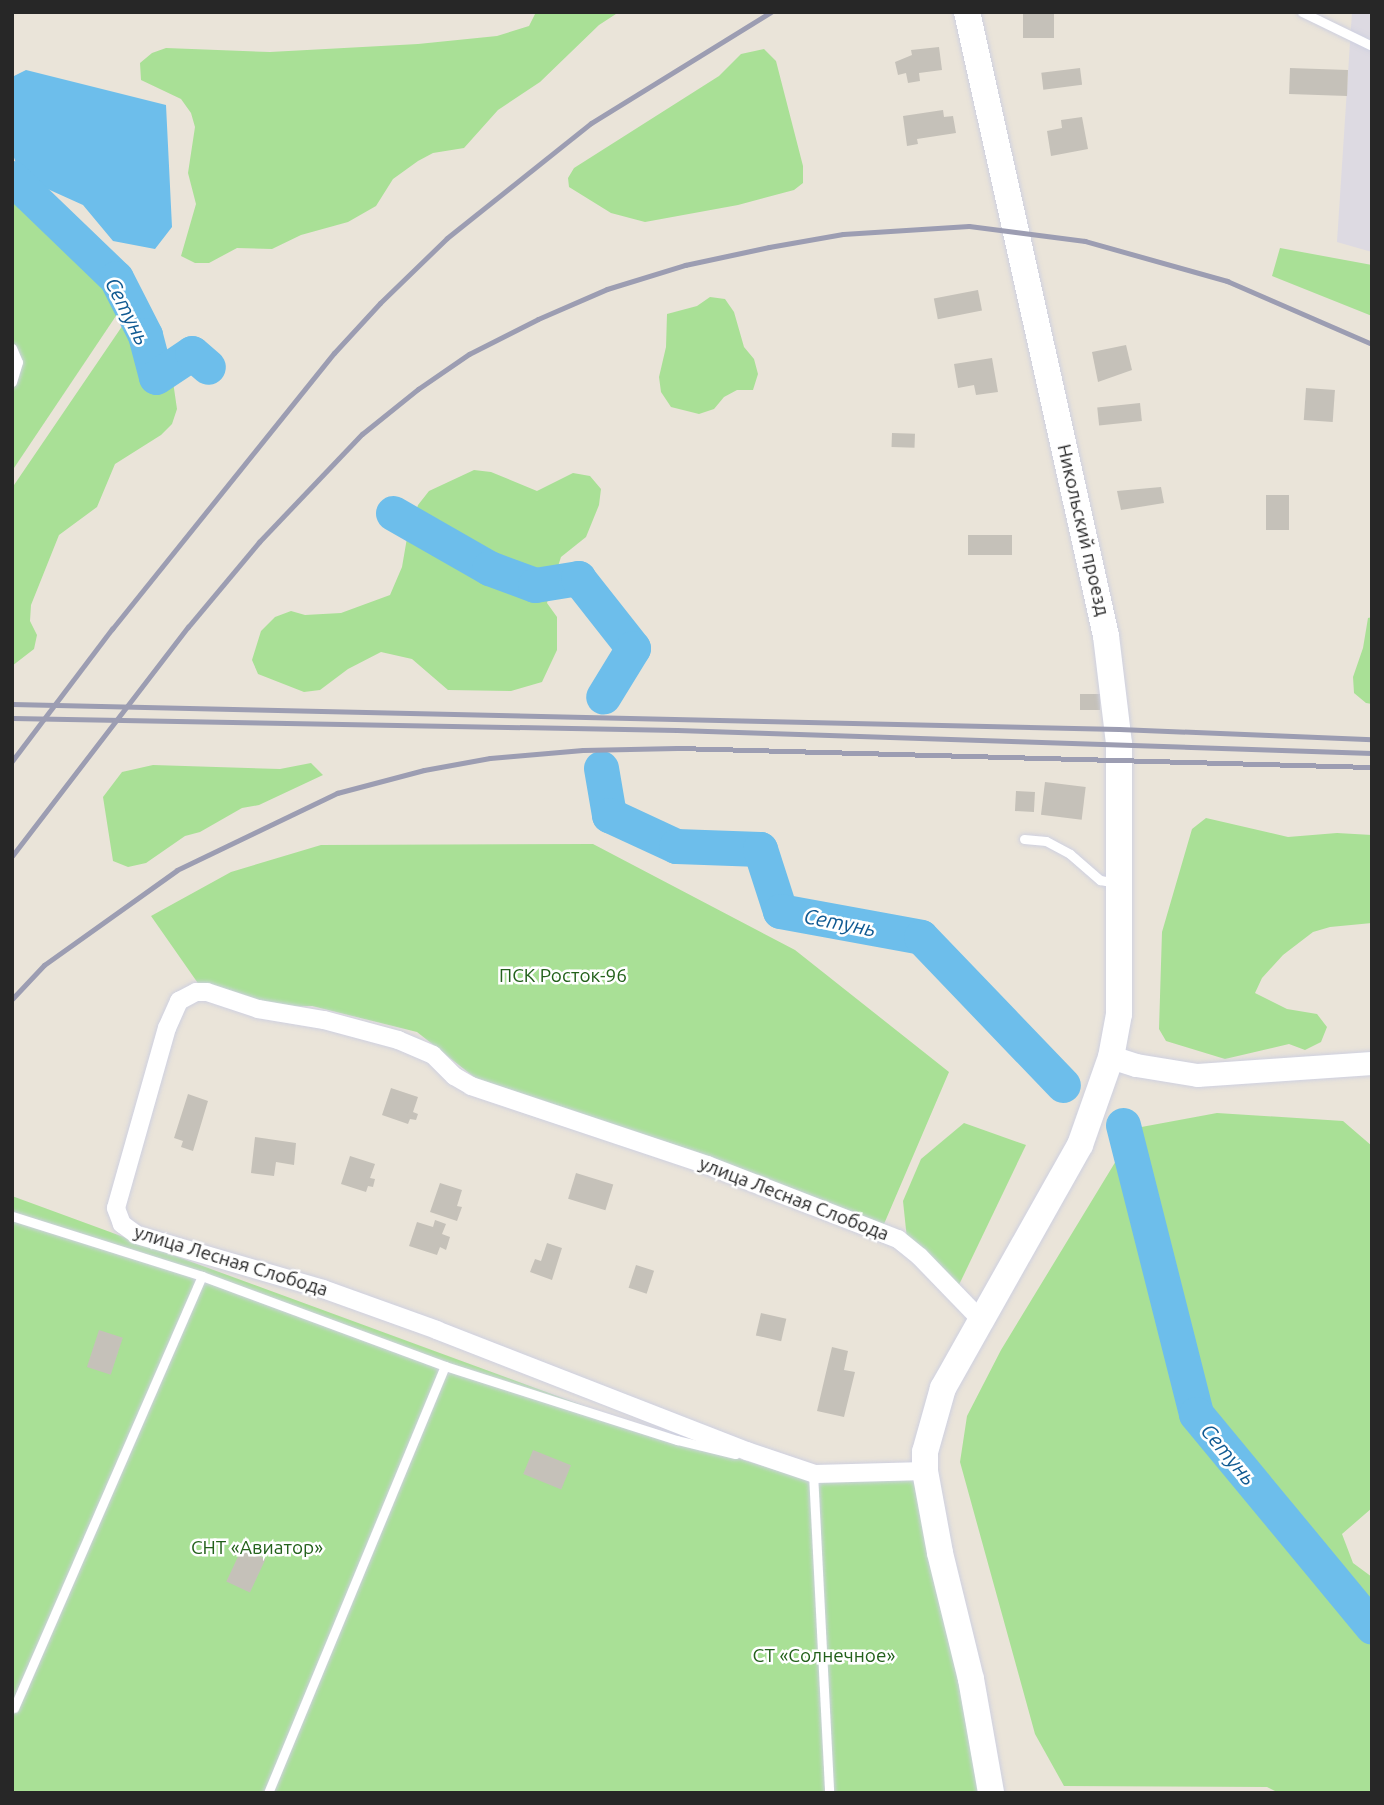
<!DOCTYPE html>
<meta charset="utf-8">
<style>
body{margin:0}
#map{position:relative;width:1384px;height:1805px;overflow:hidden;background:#eae4d9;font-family:Ubuntu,sans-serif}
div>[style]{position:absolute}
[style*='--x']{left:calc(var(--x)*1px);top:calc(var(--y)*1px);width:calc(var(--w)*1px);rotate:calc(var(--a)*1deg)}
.industrial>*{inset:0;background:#dddae2}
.green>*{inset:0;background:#a9e096}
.water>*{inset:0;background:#6dbeeb}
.river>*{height:35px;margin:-17.5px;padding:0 17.5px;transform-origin:17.5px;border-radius:17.5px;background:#6dbeeb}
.building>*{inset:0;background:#c5c1b9;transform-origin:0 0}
.roads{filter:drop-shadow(0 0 2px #ced0e0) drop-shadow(0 0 2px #ced0e0)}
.service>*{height:9px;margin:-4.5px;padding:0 4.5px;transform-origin:4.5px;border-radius:4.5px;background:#fff}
.minor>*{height:18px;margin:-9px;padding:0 9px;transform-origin:9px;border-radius:9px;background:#fff}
.tertiary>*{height:23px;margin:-11.5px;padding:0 11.5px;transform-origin:11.5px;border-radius:11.5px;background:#fff}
.secondary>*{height:26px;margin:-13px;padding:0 13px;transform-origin:13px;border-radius:13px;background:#fff}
.rail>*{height:5px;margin:-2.5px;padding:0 2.5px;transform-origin:2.5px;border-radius:2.5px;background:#9c9db2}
span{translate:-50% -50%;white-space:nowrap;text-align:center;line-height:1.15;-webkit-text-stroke:5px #fff;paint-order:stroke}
.street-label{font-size:19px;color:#272727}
.park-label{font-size:19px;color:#23611b}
.water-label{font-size:21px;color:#105a92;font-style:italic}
.frame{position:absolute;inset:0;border:14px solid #272727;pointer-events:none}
</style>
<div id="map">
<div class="industrial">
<i style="clip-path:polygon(1352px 12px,1372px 12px,1372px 252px,1337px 242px)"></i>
</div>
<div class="green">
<i style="clip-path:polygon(536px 12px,619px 12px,599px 25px,540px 82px,498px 110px,464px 148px,433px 153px,418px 161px,393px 179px,376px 206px,348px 222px,301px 235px,272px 249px,237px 248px,209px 263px,195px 263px,181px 256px,196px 204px,188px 173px,195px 127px,191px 113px,181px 99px,141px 80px,140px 63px,152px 53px,166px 48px,270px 52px,418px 44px,497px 36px,529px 26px)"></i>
<i style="clip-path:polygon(764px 49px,776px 61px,803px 166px,803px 183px,794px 190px,738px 205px,645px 222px,611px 213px,569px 187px,568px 178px,574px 168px,719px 76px,741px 54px)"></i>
<i style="clip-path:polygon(12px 192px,134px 289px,12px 471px)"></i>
<i style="clip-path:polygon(1280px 248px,1372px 265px,1372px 316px,1272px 276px)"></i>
<i style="clip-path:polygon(710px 297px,725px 299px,734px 312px,744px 347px,754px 359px,758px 374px,753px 390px,737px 390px,724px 397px,714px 409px,699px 414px,671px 407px,661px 392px,659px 377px,666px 347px,667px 314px,697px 306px)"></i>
<i style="clip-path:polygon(127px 319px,139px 331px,144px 344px,170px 361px,177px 409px,172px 424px,161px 435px,115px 464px,97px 507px,59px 535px,31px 605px,30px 621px,37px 635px,34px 649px,12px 666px,12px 488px)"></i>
<i style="clip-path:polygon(474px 470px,491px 472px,537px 491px,573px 473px,590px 476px,601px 489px,599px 505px,586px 537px,561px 557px,551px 588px,547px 603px,557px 617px,557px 650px,542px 682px,511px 691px,448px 690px,412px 659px,381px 652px,348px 669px,320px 690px,304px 692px,258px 674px,252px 660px,261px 631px,275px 617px,291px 611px,305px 615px,341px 613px,390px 595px,402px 567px,407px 538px,418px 505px,429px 491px)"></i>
<i style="clip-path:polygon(1372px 617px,1372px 704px,1366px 703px,1354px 693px,1353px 677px,1363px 648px,1368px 618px)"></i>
<i style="clip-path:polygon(311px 763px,323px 775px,259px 805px,242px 808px,200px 832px,185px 836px,146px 863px,128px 867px,113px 861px,103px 797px,122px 772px,153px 765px,280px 769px)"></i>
<i style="clip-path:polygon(1206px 818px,1288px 837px,1337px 833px,1372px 835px,1372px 923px,1330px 927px,1313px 932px,1283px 955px,1262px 978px,1255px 993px,1287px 1009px,1317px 1014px,1327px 1027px,1321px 1042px,1305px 1050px,1289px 1044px,1225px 1059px,1166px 1041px,1159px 1029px,1162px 932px,1192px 829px)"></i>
<i style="clip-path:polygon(593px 844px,795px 950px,949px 1072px,881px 1231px,488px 1088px,417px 1032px,312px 1006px,274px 1007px,202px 989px,151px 916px,231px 872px,321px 845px)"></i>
<i style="clip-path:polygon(1217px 1113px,1343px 1121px,1372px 1146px,1372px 1508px,1342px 1534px,1353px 1563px,1372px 1577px,1372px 1793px,1279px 1793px,1267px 1787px,1064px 1786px,1035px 1734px,960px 1462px,967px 1416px,1001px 1350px,1136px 1128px)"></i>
<i style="clip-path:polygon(964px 1123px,1026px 1145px,957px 1289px,907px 1239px,903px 1201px,921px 1159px)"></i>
<i style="clip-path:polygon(12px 1196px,677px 1440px,810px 1480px,925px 1471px,990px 1793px,12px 1793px)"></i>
</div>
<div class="water">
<i style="clip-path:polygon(26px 70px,166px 105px,172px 227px,155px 249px,113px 241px,83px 205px,21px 177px,12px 152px,12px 77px)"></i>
</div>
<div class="river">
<i style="--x:12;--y:178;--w:144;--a:43.9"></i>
<i style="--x:116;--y:278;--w:64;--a:63"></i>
<i style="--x:145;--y:335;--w:43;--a:75.3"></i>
<i style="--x:156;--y:377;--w:43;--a:-33.7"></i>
<i style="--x:192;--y:353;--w:21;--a:41"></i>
<i style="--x:393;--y:513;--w:111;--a:29.8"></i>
<i style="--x:489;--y:568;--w:49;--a:20.3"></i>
<i style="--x:535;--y:585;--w:44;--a:-9.2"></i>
<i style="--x:578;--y:578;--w:89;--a:51.8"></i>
<i style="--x:633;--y:648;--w:57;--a:121.5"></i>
<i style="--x:601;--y:768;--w:48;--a:80.3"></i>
<i style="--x:609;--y:815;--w:74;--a:24.8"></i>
<i style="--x:676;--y:846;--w:84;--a:2"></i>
<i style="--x:760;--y:849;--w:65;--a:72.1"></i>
<i style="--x:780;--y:911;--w:143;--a:10.4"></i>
<i style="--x:921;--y:937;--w:205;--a:46.2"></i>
<i style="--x:1123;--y:1125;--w:298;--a:75.8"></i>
<i style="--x:1196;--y:1414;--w:276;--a:50.4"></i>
</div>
<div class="building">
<i style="left:1023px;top:12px;width:31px;height:26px"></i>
<i style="clip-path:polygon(939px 47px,942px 70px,919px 73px,920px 81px,908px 83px,906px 73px,898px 75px,895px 62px,912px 55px,911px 50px)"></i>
<i style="left:1080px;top:68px;width:17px;height:39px;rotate:83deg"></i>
<i style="left:1290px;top:68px;width:58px;height:26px;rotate:2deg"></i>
<i style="clip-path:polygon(943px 110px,944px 117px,953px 116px,956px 133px,917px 139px,918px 144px,907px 146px,903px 116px)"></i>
<i style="clip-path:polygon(1082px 117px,1088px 149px,1051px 156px,1047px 131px,1062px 128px,1061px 120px)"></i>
<i style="left:978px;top:290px;width:21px;height:45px;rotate:79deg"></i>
<i style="clip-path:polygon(1126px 345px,1132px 370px,1098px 382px,1092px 352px)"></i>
<i style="clip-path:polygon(992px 358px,998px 392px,976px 395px,974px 385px,958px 388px,954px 364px)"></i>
<i style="left:1306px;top:388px;width:29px;height:32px;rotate:4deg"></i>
<i style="left:1140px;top:403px;width:18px;height:43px;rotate:84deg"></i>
<i style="left:892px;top:433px;width:23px;height:14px;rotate:2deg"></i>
<i style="clip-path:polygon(1161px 487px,1164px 503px,1121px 510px,1117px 491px)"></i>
<i style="left:1266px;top:495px;width:23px;height:35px"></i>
<i style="left:1012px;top:535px;width:20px;height:44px;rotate:90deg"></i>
<i style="left:1080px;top:694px;width:20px;height:16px"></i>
<i style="left:1045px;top:782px;width:41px;height:33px;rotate:7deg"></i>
<i style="left:1016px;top:791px;width:19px;height:20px;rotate:3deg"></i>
<i style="clip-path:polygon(391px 1088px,418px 1097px,413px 1112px,418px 1114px,416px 1120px,410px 1119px,408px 1124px,382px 1115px)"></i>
<i style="clip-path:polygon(188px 1094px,208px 1101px,193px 1151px,181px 1147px,183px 1141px,174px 1138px)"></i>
<i style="clip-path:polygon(255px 1137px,296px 1143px,294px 1165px,276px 1162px,274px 1176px,251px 1173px)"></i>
<i style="clip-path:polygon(350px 1156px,375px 1164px,370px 1178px,375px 1179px,373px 1187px,368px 1186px,366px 1192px,341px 1184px)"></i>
<i style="left:576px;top:1173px;width:39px;height:27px;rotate:17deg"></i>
<i style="clip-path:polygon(440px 1183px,462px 1190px,457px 1206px,462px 1207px,457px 1221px,430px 1212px)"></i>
<i style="clip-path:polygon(435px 1220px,446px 1224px,442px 1234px,450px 1237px,446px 1250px,440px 1247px,437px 1255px,409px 1246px,417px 1222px,433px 1227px)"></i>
<i style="clip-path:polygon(547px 1243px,562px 1248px,552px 1280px,530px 1272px,535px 1259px,541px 1261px)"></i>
<i style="left:636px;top:1265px;width:19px;height:24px;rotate:18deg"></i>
<i style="left:761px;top:1313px;width:26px;height:23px;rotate:13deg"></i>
<i style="left:99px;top:1330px;width:25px;height:39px;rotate:18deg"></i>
<i style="clip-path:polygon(832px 1347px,848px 1351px,844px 1370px,855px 1372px,844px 1417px,817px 1411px)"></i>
<i style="left:533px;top:1450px;width:41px;height:26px;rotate:22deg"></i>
<i style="left:242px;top:1548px;width:26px;height:37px;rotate:25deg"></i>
</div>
<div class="roads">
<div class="service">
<i style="--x:1302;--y:12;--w:78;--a:25.9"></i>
<i style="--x:12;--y:348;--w:15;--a:67"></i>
<i style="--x:18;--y:362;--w:21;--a:107"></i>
<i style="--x:1024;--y:839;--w:22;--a:5"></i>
<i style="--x:1046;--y:841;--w:27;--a:28"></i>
<i style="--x:1070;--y:854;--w:40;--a:41"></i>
<i style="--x:1100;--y:880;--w:17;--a:10"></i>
<i style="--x:12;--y:1216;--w:199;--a:17.5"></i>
<i style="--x:202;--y:1276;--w:259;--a:20.3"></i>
<i style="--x:445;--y:1366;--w:244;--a:17.7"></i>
<i style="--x:677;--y:1440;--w:60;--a:13.6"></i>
<i style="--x:813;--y:1473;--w:320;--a:87.1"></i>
<i style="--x:14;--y:1708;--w:471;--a:-66.5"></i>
<i style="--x:268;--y:1793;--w:462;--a:-67.5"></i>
</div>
<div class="minor">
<i style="--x:925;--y:1471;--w:110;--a:178.4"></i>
<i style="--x:815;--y:1474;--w:72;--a:-161.3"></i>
<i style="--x:747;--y:1451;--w:333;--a:-158.7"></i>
<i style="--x:437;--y:1330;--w:121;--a:-160.2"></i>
<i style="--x:323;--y:1289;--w:194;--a:-163.8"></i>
<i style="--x:137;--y:1235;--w:19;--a:-144"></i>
<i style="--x:122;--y:1224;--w:17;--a:-111"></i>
<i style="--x:116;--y:1208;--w:187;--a:-74.2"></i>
<i style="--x:167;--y:1028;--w:30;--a:-66"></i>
<i style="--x:179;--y:1001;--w:19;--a:-28"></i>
<i style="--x:196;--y:992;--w:11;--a:0"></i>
<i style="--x:207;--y:992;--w:54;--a:18.4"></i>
<i style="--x:258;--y:1009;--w:67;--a:9.5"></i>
<i style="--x:324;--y:1020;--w:77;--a:15.1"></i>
<i style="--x:398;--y:1040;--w:38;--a:23"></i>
<i style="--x:433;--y:1055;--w:30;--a:45"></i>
<i style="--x:454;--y:1076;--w:20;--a:30"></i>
<i style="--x:471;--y:1086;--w:249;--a:18.5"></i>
<i style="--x:707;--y:1165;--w:205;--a:21.2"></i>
<i style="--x:898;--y:1239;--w:28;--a:39"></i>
<i style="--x:920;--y:1257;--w:88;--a:45.9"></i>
</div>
<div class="tertiary">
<i style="--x:1111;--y:1057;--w:26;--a:18"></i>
<i style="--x:1136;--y:1065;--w:62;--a:9.3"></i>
<i style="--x:1197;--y:1075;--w:175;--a:-3.9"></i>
</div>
<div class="secondary">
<i style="--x:967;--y:12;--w:639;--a:77.44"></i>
<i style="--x:1106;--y:636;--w:109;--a:83.1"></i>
<i style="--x:1119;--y:744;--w:270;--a:90"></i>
<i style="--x:1119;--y:1014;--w:44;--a:100.5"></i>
<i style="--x:1111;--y:1057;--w:93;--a:109.4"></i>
<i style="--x:1080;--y:1145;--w:279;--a:119.4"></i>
<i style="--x:943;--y:1388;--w:66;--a:105.7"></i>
<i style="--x:925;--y:1452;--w:19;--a:90"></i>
<i style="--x:925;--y:1471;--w:83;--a:79.6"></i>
<i style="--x:940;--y:1553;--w:130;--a:76.2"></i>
<i style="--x:971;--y:1679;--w:116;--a:80"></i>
</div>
</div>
<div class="rail">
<i style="--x:12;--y:704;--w:1107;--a:1.29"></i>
<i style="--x:1119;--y:729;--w:253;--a:2.3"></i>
<i style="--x:12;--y:718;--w:665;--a:1.03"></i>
<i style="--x:677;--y:730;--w:695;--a:1.9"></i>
<i style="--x:12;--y:761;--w:166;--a:-52.9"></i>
<i style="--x:112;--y:629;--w:354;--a:-51.2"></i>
<i style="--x:334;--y:353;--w:68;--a:-47.4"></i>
<i style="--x:380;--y:303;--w:93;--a:-44.1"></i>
<i style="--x:447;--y:238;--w:184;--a:-38.6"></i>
<i style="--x:591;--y:123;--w:211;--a:-31.7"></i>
<i style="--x:12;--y:856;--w:289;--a:-52.5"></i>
<i style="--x:188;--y:627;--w:111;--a:-50.1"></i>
<i style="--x:259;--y:542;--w:149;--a:-46.4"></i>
<i style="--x:362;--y:434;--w:72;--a:-38.8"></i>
<i style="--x:418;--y:389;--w:62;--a:-34.5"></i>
<i style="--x:469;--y:354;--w:77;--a:-26.9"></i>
<i style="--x:538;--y:319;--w:75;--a:-23.5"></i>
<i style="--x:607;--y:289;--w:82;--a:-17.1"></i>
<i style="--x:685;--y:265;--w:86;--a:-12.1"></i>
<i style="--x:769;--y:247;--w:75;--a:-10"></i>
<i style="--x:843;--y:234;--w:126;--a:-3.6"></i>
<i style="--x:969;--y:226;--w:117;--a:7.4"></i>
<i style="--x:1085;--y:241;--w:148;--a:15.7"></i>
<i style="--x:1227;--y:281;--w:158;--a:23.5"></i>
<i style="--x:12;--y:999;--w:47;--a:-46.7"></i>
<i style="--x:44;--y:965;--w:163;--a:-35.5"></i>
<i style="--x:177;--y:870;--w:178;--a:-25.7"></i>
<i style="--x:337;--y:793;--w:90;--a:-14.8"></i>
<i style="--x:424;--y:770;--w:67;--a:-10.3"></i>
<i style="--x:490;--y:758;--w:93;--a:-4.9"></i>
<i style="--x:583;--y:750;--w:94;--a:-1.2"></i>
<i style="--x:677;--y:748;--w:695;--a:1.57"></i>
</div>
<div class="street-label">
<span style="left:1083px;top:530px;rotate:77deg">Никольский проезд</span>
<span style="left:794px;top:1199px;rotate:21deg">улица Лесная Слобода</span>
<span style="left:231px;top:1261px;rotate:17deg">улица Лесная Слобода</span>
</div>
<div class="park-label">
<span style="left:563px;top:976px">ПСК Росток-96</span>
<span style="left:257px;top:1548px">СНТ «Авиатор»</span>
<span style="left:824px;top:1656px">СТ «Солнечное»</span>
</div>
<div class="water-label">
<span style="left:128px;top:311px;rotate:63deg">Сетунь</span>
<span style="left:840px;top:922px;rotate:11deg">Сетунь</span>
<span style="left:1229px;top:1454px;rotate:50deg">Сетунь</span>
</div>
<div class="frame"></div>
</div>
